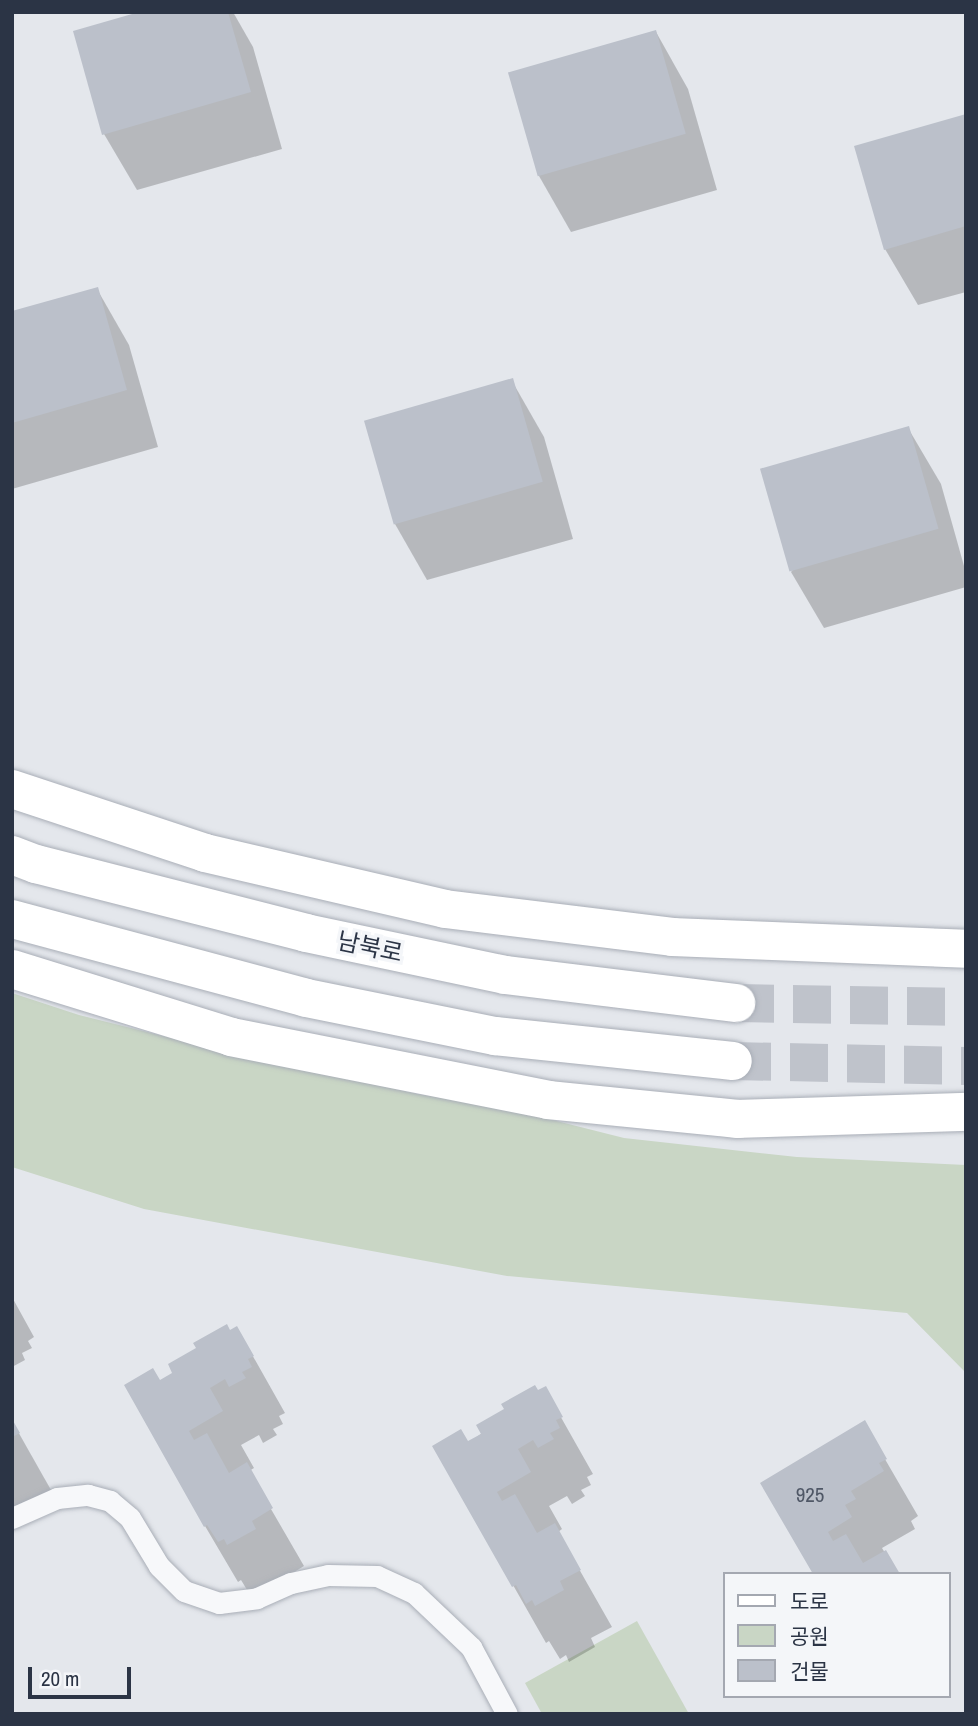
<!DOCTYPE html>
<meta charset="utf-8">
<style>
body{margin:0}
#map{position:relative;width:978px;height:1726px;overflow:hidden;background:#e4e7ec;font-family:"Archivo Narrow","Noto Sans KR",sans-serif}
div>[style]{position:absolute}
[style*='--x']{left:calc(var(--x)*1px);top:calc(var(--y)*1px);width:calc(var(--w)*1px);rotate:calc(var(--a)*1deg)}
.green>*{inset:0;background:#c9d6c5}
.shadow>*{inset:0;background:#0003}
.building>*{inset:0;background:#bbc0ca;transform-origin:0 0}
.secondary-tunnel>*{height:38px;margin-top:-19px;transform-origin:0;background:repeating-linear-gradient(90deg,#bfc3cb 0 38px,transparent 0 57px)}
.roads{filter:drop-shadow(0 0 2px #a9aeb7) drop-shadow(0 0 2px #a9aeb7)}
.pedestrian>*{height:21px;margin:-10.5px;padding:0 10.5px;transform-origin:10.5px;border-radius:10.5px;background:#f7f8fa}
.secondary>*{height:38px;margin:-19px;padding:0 19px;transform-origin:19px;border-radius:19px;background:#fff}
span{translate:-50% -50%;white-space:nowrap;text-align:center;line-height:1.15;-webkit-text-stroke:7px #f4f6f9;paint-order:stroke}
.number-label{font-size:21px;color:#4f5766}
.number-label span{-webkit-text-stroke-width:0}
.street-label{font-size:24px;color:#2b3445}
.frame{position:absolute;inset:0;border:14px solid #2b3445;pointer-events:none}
.legend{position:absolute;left:723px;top:1572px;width:228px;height:126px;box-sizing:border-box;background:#f4f6f9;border:2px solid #a4a8b1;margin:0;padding:9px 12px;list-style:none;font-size:21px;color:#2b3445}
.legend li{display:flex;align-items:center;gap:14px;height:35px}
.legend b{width:35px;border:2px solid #a4a8b1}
.scale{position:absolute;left:28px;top:1667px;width:103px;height:32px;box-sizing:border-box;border:4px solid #2b3445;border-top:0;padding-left:9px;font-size:21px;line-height:24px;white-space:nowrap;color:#2b3445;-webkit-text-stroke:5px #f4f6f9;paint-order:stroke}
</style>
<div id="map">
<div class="green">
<i style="clip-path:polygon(12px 993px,79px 1015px,215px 1049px,418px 1094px,501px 1107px,624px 1138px,797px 1157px,966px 1165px,966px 1373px,907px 1313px,507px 1276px,144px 1209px,12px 1167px)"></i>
<i style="clip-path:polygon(637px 1621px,689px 1714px,542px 1714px,525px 1683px)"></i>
</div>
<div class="shadow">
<i style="clip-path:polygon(145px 12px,233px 12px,253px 47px,282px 149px,137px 190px,104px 134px)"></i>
<i style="clip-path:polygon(656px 32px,688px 89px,717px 190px,571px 232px,539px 176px,510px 74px)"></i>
<i style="clip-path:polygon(966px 116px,966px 292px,918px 305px,885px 249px)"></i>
<i style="clip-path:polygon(97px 289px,129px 345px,158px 447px,12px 489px,12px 313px)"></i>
<i style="clip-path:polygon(512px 381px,544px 437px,573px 539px,427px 580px,395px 524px)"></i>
<i style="clip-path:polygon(908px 428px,941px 484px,966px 573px,966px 587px,824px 628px,791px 572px)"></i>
<i style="clip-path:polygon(12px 1297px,34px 1337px,28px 1341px,32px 1348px,22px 1353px,25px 1360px,12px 1367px)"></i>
<i style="clip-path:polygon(237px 1328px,285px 1413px,279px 1416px,283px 1424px,273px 1429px,277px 1435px,263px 1443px,259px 1435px,241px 1445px,254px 1468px,249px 1471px,304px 1566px,252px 1598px,241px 1580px,238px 1582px,205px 1526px,160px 1383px)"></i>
<i style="clip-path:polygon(545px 1389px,593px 1474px,587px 1477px,591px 1485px,581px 1490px,585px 1496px,572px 1504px,567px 1496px,549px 1506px,562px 1529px,558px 1532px,612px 1627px,591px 1638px,595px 1647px,569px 1662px,566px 1655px,560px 1659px,549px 1641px,546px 1643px,434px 1446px,468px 1443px)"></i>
<i style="clip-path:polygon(12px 1421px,51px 1490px,12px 1522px)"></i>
<i style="clip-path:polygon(864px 1423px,918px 1516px,911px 1521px,915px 1529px,882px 1548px,898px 1574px,814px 1574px,762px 1483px)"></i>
</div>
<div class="building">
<i style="clip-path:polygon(139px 12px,228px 12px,251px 92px,102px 135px,73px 31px)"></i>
<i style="left:656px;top:30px;width:108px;height:154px;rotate:74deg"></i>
<i style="clip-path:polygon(966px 114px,966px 226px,884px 250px,854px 146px)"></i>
<i style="clip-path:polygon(98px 287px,127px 390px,12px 423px,12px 311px)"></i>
<i style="left:513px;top:378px;width:108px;height:155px;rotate:74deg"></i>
<i style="left:909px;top:426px;width:107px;height:155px;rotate:74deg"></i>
<i style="clip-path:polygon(227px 1324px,230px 1330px,237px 1326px,254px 1356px,248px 1359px,252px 1367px,242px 1372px,246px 1378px,229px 1387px,225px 1379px,210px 1388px,223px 1411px,189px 1431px,194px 1440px,207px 1433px,229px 1473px,247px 1462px,273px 1508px,252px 1521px,256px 1529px,227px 1545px,224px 1539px,218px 1542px,207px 1525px,204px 1527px,124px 1385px,153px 1368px,160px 1380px,172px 1373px,168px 1364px,196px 1348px,193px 1343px)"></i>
<i style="clip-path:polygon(535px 1385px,538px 1390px,546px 1386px,563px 1417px,556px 1420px,560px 1428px,550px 1433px,554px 1439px,538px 1448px,533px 1440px,518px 1449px,531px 1472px,497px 1492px,502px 1501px,515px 1494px,537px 1533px,555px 1523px,581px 1570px,560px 1581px,564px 1590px,535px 1606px,532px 1600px,526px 1604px,516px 1585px,512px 1587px,432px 1446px,461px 1429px,468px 1441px,481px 1434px,476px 1425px,504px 1409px,501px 1404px)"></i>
<i style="clip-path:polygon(12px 1419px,20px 1433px,12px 1437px)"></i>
<i style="clip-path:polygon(865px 1420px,887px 1459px,879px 1463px,884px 1471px,851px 1491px,856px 1499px,845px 1505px,852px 1517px,828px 1532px,833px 1541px,846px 1534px,863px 1563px,886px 1550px,900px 1574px,813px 1574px,760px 1483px)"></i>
</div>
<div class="secondary-tunnel">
<i style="--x:736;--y:1003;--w:230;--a:1"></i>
<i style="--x:733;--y:1061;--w:233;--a:1.2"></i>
</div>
<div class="roads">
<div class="pedestrian">
<i style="--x:12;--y:1518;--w:49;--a:-24"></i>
<i style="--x:57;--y:1498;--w:31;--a:-6"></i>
<i style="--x:88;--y:1495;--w:23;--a:15"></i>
<i style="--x:110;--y:1501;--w:26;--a:40"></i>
<i style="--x:130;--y:1518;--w:56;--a:58.9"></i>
<i style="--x:159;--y:1566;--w:35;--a:45"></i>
<i style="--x:184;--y:1591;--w:37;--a:19"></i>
<i style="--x:219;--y:1603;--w:38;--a:-7"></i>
<i style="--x:257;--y:1598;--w:37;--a:-24"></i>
<i style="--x:291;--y:1583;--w:38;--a:-12"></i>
<i style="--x:328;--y:1575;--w:49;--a:1.2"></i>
<i style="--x:377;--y:1576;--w:41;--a:24.7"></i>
<i style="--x:414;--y:1593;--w:79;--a:43.5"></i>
<i style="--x:471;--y:1647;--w:76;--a:61.8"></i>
</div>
<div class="secondary">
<i style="--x:12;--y:789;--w:203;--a:18.3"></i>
<i style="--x:205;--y:853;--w:246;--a:13.1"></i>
<i style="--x:445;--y:909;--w:229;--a:7"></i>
<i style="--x:672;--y:937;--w:294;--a:2.3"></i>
<i style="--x:12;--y:855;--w:26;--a:21"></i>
<i style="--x:36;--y:864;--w:279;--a:14.3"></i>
<i style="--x:306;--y:933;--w:203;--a:11.9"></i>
<i style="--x:505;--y:975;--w:233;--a:6.9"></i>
<i style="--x:12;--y:919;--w:304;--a:15"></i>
<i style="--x:306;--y:998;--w:193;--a:11.4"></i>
<i style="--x:495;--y:1036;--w:239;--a:6"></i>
<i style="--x:12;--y:969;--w:229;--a:17.2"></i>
<i style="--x:231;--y:1037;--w:323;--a:11.2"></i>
<i style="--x:548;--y:1100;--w:191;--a:5.7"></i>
<i style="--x:738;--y:1119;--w:228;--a:-1.8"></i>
</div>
</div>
<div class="number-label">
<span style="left:810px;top:1495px">925</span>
</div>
<div class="street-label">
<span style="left:370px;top:947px;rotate:12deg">남북로</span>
</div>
<div class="frame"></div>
<ul class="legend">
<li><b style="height:9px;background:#fff"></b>도로</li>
<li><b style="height:19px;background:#c9d6c5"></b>공원</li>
<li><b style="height:19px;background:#bbc0ca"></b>건물</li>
</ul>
<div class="scale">20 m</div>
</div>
